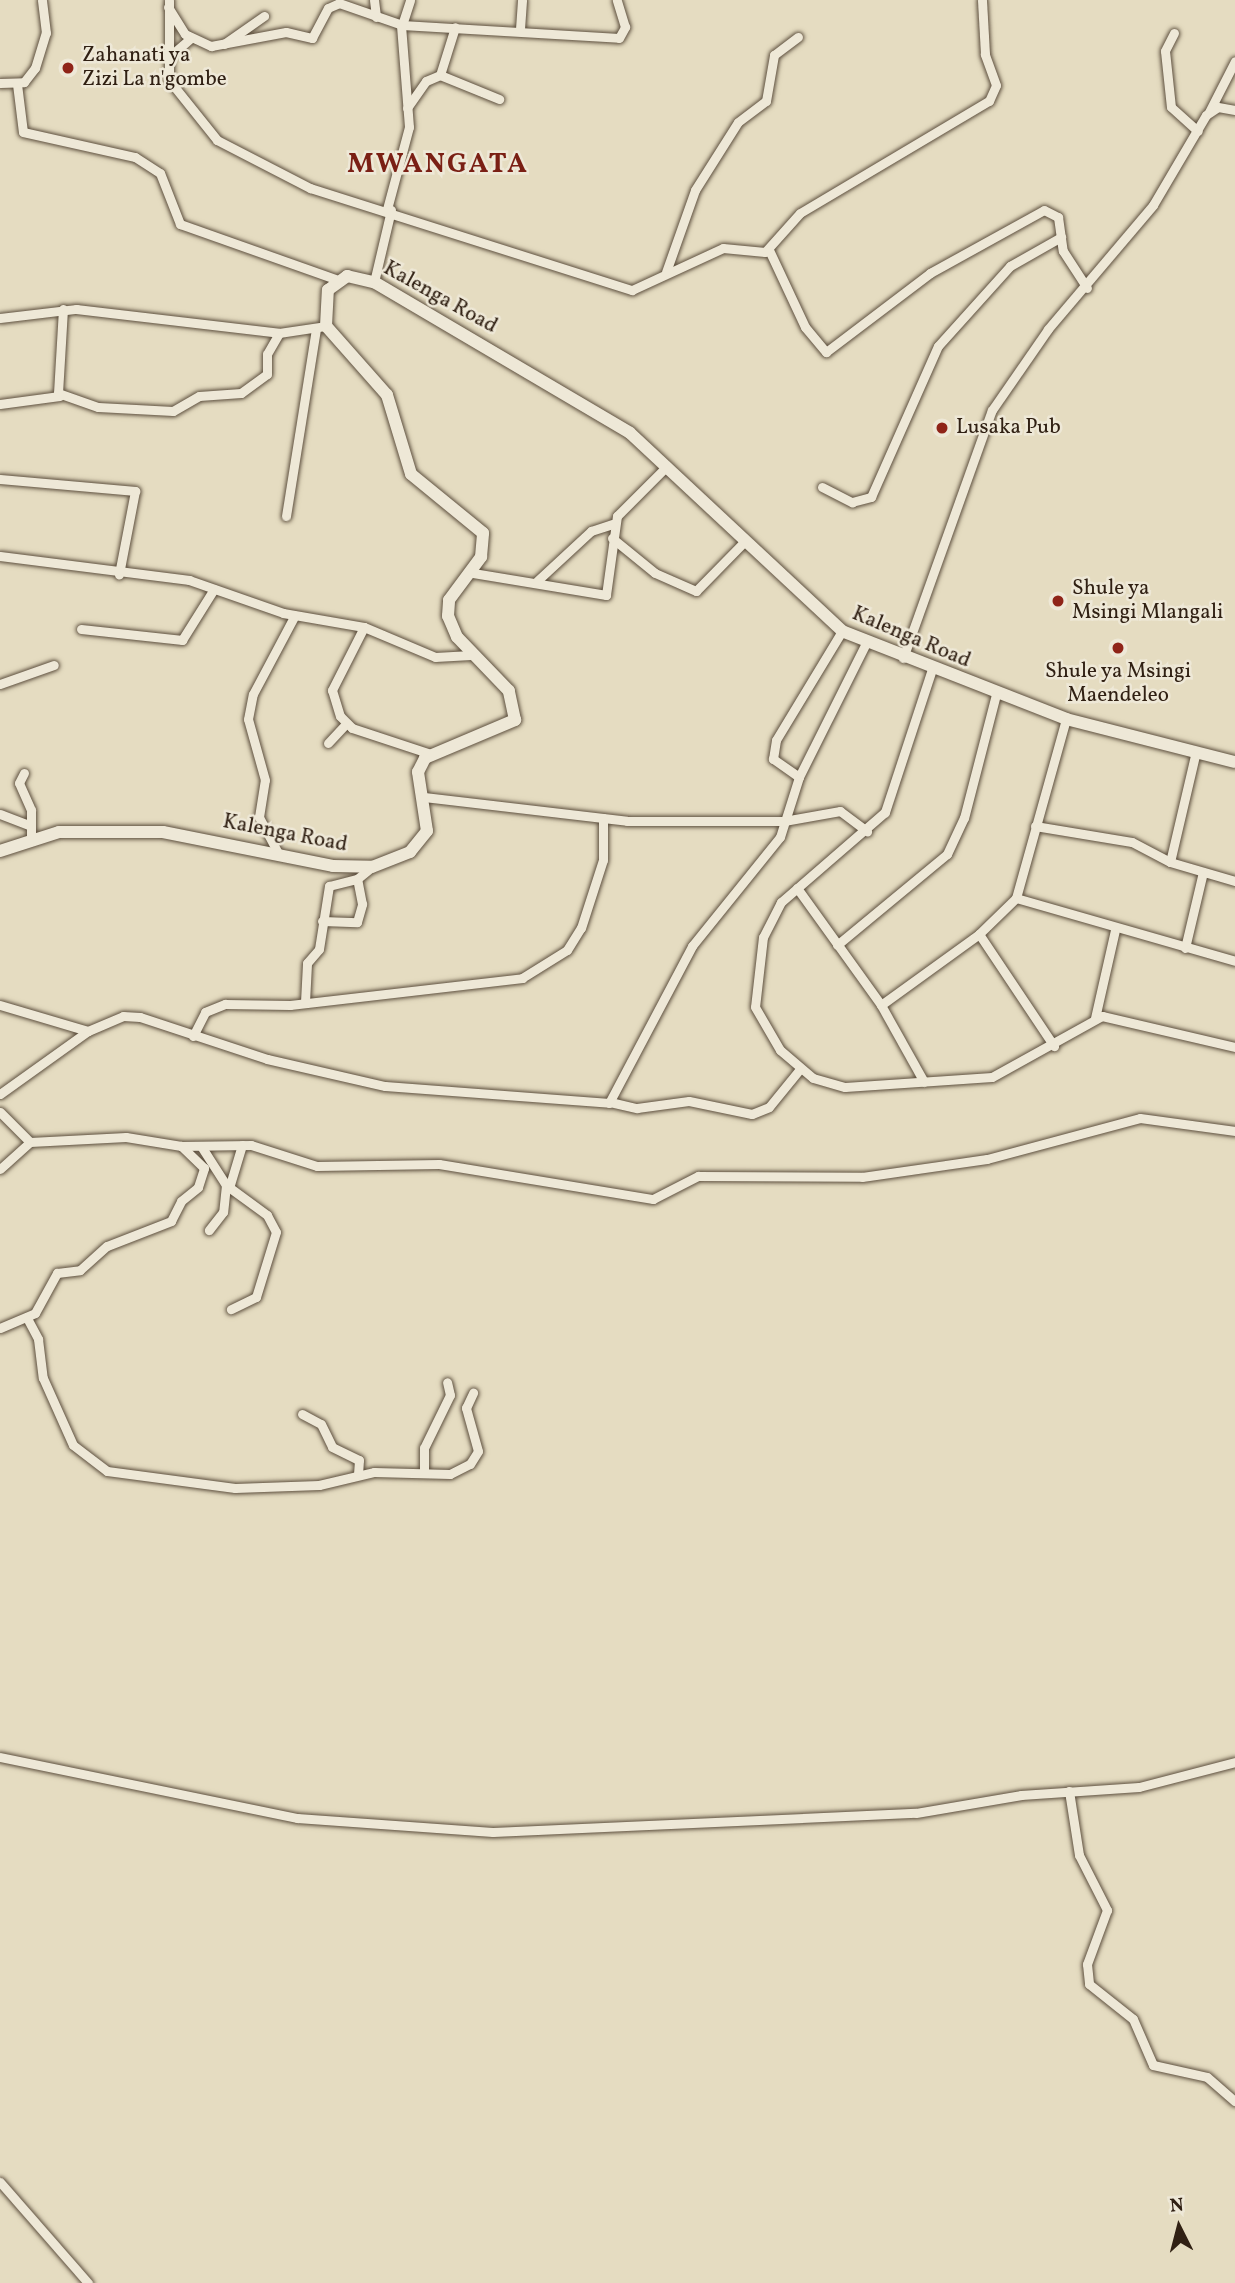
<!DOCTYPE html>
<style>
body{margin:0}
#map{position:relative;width:1235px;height:2283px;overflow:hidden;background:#e5dcc1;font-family:Vollkorn,serif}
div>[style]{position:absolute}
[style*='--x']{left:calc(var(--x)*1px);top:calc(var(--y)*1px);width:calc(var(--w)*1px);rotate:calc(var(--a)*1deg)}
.roads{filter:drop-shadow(0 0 2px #5d4f3e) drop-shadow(0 0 2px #5d4f3e)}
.minor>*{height:9px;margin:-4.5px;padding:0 4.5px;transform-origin:4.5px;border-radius:4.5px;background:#eee8d7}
.secondary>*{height:12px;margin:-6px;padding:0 6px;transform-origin:6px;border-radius:6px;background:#eee8d7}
.dots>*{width:19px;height:19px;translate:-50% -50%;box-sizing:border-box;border:4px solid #eee8d7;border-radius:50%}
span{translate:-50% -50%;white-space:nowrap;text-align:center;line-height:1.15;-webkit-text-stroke:5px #eee8d7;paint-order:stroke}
.poi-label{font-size:21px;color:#302013}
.left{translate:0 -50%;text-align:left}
.street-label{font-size:21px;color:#302013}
.district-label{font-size:28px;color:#7a1f14;font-weight:700;letter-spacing:2px}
.north{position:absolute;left:1144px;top:2192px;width:70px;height:70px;-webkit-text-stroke:5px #eee8d7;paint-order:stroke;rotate:354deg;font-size:19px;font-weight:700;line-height:28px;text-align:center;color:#302013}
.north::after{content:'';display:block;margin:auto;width:24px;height:32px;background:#302013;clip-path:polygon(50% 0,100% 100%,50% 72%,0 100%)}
</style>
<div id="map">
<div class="roads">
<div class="minor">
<i style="--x:169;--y:0;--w:80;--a:90"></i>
<i style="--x:169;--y:80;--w:77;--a:51.3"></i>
<i style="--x:217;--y:140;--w:105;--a:27.3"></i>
<i style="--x:310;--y:188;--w:338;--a:17.6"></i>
<i style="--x:632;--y:290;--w:100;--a:-24.8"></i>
<i style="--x:723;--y:248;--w:42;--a:5.4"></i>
<i style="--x:765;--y:252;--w:52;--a:-48.1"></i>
<i style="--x:800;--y:213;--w:220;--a:-30.7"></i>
<i style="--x:989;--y:101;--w:17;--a:-66"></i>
<i style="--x:996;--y:85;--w:33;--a:-110"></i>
<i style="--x:985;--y:54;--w:54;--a:-93.2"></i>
<i style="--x:374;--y:0;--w:17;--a:83"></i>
<i style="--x:168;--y:7;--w:32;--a:58"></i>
<i style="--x:185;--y:34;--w:29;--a:25"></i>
<i style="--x:211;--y:46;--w:76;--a:-10.6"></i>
<i style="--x:286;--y:32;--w:27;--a:13"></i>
<i style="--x:312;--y:38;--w:34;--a:-62"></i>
<i style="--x:328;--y:8;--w:12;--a:-24"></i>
<i style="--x:339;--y:3;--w:67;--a:19.2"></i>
<i style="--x:402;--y:25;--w:217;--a:3.4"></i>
<i style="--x:619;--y:38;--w:13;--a:-61"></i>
<i style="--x:625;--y:27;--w:28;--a:-107"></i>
<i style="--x:402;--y:25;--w:26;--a:-72"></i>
<i style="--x:520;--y:29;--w:29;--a:-86"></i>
<i style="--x:1174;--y:33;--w:20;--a:117"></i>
<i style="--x:1165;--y:51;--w:56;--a:83.9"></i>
<i style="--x:1171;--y:107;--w:36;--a:42"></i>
<i style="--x:224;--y:44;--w:49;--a:-35"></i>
<i style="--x:169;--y:57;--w:28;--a:-41"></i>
<i style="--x:440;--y:75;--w:64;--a:22.1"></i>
<i style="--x:0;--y:83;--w:24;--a:-2"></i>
<i style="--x:24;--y:82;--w:18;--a:-52"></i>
<i style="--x:35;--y:68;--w:37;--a:-73"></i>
<i style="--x:46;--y:33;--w:33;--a:-97"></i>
<i style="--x:17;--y:84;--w:48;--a:82.9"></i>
<i style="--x:23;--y:132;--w:115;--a:12.6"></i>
<i style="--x:135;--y:157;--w:30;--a:33"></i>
<i style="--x:160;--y:173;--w:55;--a:68.6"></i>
<i style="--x:180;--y:224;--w:164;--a:19.5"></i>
<i style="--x:407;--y:108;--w:33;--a:-55"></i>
<i style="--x:426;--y:81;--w:15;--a:-23"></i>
<i style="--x:440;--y:75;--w:50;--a:-72.6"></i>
<i style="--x:1209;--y:112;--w:57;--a:-63"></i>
<i style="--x:387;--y:209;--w:85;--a:-75"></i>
<i style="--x:409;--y:127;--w:102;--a:-94.5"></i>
<i style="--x:769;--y:250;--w:85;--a:64.9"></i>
<i style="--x:805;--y:327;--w:33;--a:50"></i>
<i style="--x:826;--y:352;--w:131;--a:-37.2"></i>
<i style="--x:930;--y:273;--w:130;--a:-28.9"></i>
<i style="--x:1044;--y:210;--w:16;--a:27"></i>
<i style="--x:1058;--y:217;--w:34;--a:82"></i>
<i style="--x:1063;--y:251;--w:44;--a:57"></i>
<i style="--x:666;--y:272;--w:87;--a:-70.5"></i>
<i style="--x:695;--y:190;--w:80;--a:-57.7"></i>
<i style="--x:738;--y:122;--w:35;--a:-37"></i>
<i style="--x:766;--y:101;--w:47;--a:-80.1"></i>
<i style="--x:774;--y:55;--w:30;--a:-37"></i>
<i style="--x:374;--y:282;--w:74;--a:-76.7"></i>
<i style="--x:63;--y:309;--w:84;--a:93.4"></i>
<i style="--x:58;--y:393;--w:42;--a:19.3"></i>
<i style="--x:98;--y:407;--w:75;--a:3.1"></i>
<i style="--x:173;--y:411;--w:30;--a:-30"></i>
<i style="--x:199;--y:396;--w:42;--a:-4.1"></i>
<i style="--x:241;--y:393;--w:32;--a:-36"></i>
<i style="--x:267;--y:374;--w:20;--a:-90"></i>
<i style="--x:267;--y:354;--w:24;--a:-60"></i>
<i style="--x:0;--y:318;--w:77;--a:-6.8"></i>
<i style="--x:76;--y:309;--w:204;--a:6.7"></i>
<i style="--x:279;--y:333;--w:48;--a:-8.5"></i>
<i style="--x:0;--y:404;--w:60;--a:-7.7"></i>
<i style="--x:0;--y:479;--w:136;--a:5.1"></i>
<i style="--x:135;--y:491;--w:85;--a:100.9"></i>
<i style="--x:822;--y:487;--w:34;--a:27"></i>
<i style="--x:852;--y:502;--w:20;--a:-15"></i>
<i style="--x:871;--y:497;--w:165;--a:-66.1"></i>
<i style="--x:938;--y:346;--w:108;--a:-48"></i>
<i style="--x:1010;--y:266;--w:59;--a:-29.6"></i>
<i style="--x:286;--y:516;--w:190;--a:-80.9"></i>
<i style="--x:612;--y:538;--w:55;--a:39.1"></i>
<i style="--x:655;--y:573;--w:45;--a:23.7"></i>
<i style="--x:696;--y:591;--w:67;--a:-45.6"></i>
<i style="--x:0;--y:556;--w:191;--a:7.2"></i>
<i style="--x:189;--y:580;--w:100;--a:19.3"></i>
<i style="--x:283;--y:613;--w:82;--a:9.8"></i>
<i style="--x:364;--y:627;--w:77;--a:22.9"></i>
<i style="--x:435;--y:657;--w:36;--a:-3"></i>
<i style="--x:473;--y:573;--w:135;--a:9.4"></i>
<i style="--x:606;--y:595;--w:80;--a:-82.1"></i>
<i style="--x:617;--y:516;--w:68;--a:-45"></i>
<i style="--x:537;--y:581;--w:74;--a:-42.8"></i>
<i style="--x:591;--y:531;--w:23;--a:-18"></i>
<i style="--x:364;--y:627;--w:71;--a:116.9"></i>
<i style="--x:332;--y:690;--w:27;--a:73"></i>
<i style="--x:340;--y:716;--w:17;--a:45"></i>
<i style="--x:352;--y:728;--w:83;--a:18.2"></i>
<i style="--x:81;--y:629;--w:102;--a:6.2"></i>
<i style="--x:182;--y:640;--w:60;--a:-57.9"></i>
<i style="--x:903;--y:658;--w:263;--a:-70.3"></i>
<i style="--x:992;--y:410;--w:98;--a:-55.3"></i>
<i style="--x:1048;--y:329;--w:162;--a:-49.7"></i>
<i style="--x:1153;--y:205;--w:104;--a:-59.5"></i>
<i style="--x:1206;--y:115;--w:14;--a:-34"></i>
<i style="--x:1218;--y:107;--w:17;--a:10"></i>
<i style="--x:932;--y:669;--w:151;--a:108.2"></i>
<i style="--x:885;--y:812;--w:138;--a:139.1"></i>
<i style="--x:781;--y:902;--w:39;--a:117"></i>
<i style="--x:763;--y:937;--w:70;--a:96.5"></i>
<i style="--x:755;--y:1007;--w:50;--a:59.8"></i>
<i style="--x:780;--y:1050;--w:43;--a:40.3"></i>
<i style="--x:813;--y:1078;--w:33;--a:16"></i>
<i style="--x:845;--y:1087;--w:147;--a:-3.9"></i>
<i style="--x:992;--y:1077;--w:126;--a:-29"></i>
<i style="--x:1102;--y:1016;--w:137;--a:13.1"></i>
<i style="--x:0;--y:684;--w:57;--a:-19.4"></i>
<i style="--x:328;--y:743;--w:26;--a:-47"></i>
<i style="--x:24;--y:773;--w:11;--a:117"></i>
<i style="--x:19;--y:783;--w:30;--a:66"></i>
<i style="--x:31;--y:810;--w:28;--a:90"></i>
<i style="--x:799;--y:777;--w:32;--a:-145"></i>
<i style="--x:773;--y:759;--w:19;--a:-81"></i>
<i style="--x:776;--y:740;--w:127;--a:-58.8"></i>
<i style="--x:424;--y:797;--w:204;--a:6.7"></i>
<i style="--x:627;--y:821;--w:157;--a:0"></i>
<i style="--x:784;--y:821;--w:57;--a:-10.1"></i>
<i style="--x:840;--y:811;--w:34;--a:37"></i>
<i style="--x:0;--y:814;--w:30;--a:21"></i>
<i style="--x:1035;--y:826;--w:98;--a:9.4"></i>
<i style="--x:1132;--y:842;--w:43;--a:27.8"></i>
<i style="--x:1170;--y:862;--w:68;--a:16.3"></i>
<i style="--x:278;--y:853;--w:41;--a:-117.8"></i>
<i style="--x:259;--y:817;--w:37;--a:-81"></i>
<i style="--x:265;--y:780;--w:63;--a:-105.6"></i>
<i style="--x:248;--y:719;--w:25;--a:-79"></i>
<i style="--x:253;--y:694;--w:89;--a:-62"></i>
<i style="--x:1170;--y:862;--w:114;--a:-76.8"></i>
<i style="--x:797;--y:888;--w:144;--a:54.3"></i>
<i style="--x:881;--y:1005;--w:88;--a:60.8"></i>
<i style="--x:1016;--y:898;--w:228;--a:16"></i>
<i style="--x:322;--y:921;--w:35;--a:2"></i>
<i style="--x:357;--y:922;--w:19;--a:-74"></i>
<i style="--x:362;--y:904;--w:25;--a:-101"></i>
<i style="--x:357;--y:879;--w:19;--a:-39"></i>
<i style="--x:979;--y:934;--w:135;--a:56.2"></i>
<i style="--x:837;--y:945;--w:143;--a:-39.6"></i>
<i style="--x:947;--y:854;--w:40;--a:-65"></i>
<i style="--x:964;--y:818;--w:128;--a:-75.5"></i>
<i style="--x:1185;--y:948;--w:78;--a:-76.7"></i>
<i style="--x:305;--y:1002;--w:39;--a:-87"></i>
<i style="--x:307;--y:963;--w:18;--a:-49"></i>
<i style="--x:319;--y:949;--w:64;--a:-81"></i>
<i style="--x:329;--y:886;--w:29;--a:-14"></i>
<i style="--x:0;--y:1005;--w:92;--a:16.5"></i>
<i style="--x:88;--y:1031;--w:38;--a:-23"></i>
<i style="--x:123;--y:1016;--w:17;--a:3"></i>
<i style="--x:140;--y:1017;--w:134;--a:18.3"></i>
<i style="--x:267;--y:1059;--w:121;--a:12.9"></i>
<i style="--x:385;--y:1086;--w:225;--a:4.3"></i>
<i style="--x:609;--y:1103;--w:178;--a:-62.1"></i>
<i style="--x:692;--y:946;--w:140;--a:-51.1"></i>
<i style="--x:780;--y:837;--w:63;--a:-72.4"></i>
<i style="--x:799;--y:777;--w:150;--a:-63.4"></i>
<i style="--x:881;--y:1005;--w:121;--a:-35.9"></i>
<i style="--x:979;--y:934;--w:52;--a:-44.2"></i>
<i style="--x:1016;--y:898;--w:186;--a:-74.4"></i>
<i style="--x:1095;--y:1018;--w:90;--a:-77.2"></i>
<i style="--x:193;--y:1036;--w:27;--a:-63"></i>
<i style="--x:205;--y:1012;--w:22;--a:-22"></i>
<i style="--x:225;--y:1004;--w:65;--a:0.9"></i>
<i style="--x:290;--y:1005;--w:234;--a:-6.6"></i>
<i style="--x:522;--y:978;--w:53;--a:-31.9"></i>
<i style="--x:567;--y:950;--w:26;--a:-58"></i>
<i style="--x:581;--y:928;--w:71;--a:-72.1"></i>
<i style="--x:603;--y:860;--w:42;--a:-90"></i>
<i style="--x:0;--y:1094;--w:108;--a:-35.6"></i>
<i style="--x:610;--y:1102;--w:28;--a:13"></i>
<i style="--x:637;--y:1108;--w:52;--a:-7.7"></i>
<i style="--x:689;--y:1101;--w:64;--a:11.7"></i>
<i style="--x:752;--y:1114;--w:18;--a:-22"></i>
<i style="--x:769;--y:1107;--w:49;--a:-50.8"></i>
<i style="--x:0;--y:1112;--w:42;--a:45"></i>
<i style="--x:30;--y:1142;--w:96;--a:-3"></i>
<i style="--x:126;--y:1137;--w:56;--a:9.3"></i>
<i style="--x:181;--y:1146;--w:70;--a:-0.8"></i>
<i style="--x:251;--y:1145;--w:69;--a:17.7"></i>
<i style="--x:317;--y:1166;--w:122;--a:-0.9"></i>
<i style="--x:439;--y:1164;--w:217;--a:9.3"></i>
<i style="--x:653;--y:1199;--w:51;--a:-27.1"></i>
<i style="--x:698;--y:1176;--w:164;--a:0.3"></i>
<i style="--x:862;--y:1177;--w:126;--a:-8.2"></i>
<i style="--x:987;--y:1159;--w:158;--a:-15"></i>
<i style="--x:1140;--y:1118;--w:96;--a:7.8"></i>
<i style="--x:201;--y:1146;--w:46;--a:57.3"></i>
<i style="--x:226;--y:1185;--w:27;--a:96"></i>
<i style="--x:223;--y:1212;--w:23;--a:128"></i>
<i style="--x:0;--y:1169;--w:40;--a:-42"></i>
<i style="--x:226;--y:1185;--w:51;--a:36.2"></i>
<i style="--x:267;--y:1215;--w:19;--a:62"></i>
<i style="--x:276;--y:1232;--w:68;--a:107.1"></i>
<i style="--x:256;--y:1297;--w:28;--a:154"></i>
<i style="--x:229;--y:1188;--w:45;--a:-73.2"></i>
<i style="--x:27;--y:1318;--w:24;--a:62"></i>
<i style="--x:38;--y:1339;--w:39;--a:83"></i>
<i style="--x:43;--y:1378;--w:73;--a:65.9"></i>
<i style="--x:73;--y:1445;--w:43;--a:37.4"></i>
<i style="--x:107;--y:1471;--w:129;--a:7.6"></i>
<i style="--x:235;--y:1488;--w:84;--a:-2"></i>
<i style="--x:319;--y:1485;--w:57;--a:-13.3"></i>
<i style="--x:374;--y:1472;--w:76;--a:1.5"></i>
<i style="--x:450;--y:1474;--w:22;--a:-27"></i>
<i style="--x:470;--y:1464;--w:15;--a:-58"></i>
<i style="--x:478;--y:1451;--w:45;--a:-105.6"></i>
<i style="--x:466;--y:1408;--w:17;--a:-65"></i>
<i style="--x:0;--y:1328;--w:38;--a:-23"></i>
<i style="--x:35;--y:1313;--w:46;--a:-61.2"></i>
<i style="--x:57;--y:1273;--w:23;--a:-7"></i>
<i style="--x:80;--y:1270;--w:36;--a:-42"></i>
<i style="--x:107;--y:1246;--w:69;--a:-21.3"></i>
<i style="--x:171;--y:1221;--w:22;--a:-63"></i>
<i style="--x:181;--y:1201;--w:22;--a:-39"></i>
<i style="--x:198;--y:1187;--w:20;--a:-72"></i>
<i style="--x:204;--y:1168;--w:32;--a:-136"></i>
<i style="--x:302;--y:1414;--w:21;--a:28"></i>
<i style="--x:321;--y:1424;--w:25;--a:64"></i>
<i style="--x:332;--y:1447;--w:30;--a:26"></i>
<i style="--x:359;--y:1460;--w:15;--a:94"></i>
<i style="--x:424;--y:1472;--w:24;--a:-90"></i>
<i style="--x:424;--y:1448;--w:59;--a:-63.9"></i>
<i style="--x:450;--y:1395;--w:13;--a:-103"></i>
<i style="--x:0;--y:1757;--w:303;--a:11.6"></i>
<i style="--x:297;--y:1818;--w:196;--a:4.1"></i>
<i style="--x:493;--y:1832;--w:423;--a:-2.6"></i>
<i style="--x:916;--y:1813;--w:107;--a:-9.7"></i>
<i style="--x:1021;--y:1795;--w:118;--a:-3.9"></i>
<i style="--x:1139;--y:1787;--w:99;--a:-14.6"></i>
<i style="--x:1069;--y:1791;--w:65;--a:81.1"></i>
<i style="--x:1079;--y:1855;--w:62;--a:63"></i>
<i style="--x:1107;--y:1910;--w:58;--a:110.3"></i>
<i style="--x:1087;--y:1964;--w:20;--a:84"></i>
<i style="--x:1089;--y:1984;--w:56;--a:38.5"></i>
<i style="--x:1133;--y:2019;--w:50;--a:66.5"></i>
<i style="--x:1153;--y:2065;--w:55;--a:12.5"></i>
<i style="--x:1207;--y:2077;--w:37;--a:41"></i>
<i style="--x:0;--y:2182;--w:134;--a:48.9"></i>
</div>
<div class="secondary">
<i style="--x:0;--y:851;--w:62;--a:-17.9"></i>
<i style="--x:59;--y:832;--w:104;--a:0"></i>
<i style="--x:163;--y:832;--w:173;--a:11.3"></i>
<i style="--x:333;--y:866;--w:39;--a:1"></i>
<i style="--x:372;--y:867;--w:41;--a:-21.5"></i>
<i style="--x:410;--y:852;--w:27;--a:-51"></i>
<i style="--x:427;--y:831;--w:60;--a:-98.7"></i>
<i style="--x:418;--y:772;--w:16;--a:-63"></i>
<i style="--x:425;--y:758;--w:98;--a:-22.9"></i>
<i style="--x:515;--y:720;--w:30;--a:-102"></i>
<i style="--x:509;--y:691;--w:75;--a:-133.9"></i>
<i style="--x:457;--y:637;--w:23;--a:-113"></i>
<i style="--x:448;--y:616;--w:16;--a:-86"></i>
<i style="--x:449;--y:600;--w:54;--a:-53.3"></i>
<i style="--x:481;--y:557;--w:24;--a:-85"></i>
<i style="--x:483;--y:533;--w:93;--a:-140.7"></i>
<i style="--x:411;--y:474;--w:83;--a:-106.9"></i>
<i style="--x:387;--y:395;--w:92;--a:-131.5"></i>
<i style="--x:326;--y:326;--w:36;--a:-87"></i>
<i style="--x:328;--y:290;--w:24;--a:-36"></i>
<i style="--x:347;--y:276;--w:28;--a:13"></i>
<i style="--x:374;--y:282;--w:297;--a:30.5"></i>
<i style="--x:630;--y:433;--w:290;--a:43"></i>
<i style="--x:842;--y:631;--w:241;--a:21.4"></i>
<i style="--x:1066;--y:719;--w:174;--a:14.3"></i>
</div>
</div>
<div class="dots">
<i style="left:68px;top:68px;background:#8f2418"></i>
<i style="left:942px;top:428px;background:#8f2418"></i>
<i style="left:1058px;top:601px;background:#8f2418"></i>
<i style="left:1118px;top:648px;background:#8f2418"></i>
</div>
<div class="poi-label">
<span class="left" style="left:82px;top:68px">Zahanati ya<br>Zizi La n'gombe</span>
<span class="left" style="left:956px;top:428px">Lusaka Pub</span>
<span class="left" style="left:1072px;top:601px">Shule ya<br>Msingi Mlangali</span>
<span style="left:1118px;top:684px">Shule ya Msingi<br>Maendeleo</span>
</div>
<div class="street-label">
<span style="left:440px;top:298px;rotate:29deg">Kalenga Road</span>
<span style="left:911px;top:638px;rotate:23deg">Kalenga Road</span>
<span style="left:285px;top:834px;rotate:11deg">Kalenga Road</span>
</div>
<div class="district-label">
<span style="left:438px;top:165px">MWANGATA</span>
</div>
<div class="north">N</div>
</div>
